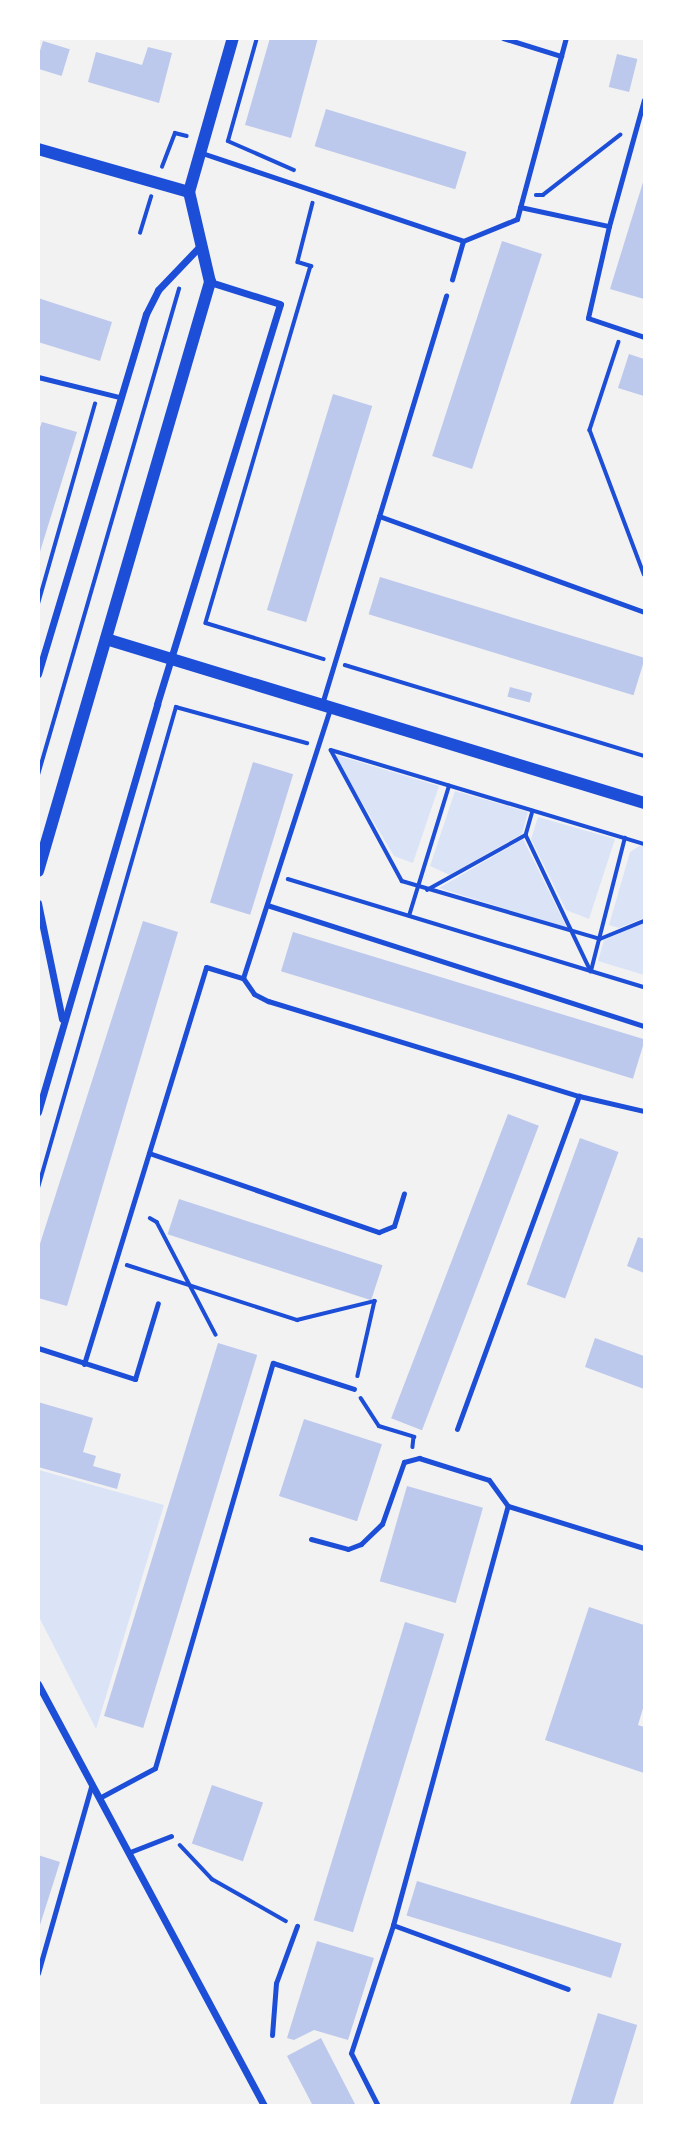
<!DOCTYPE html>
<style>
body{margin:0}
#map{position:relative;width:683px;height:2144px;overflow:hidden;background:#f2f2f2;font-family:"Sofia Sans Condensed",sans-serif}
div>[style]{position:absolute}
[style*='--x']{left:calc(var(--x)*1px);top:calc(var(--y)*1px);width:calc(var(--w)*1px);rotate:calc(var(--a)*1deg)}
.green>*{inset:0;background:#dbe4f7}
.building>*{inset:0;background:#bdc9ec;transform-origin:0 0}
.path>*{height:3.5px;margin:-1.75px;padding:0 1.75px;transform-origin:1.75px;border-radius:1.75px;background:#1d4ed8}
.service>*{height:5px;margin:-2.5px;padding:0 2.5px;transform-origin:2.5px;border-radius:2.5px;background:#1d4ed8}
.minor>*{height:7px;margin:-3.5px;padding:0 3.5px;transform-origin:3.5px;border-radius:3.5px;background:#1d4ed8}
.tertiary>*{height:12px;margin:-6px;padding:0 6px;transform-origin:6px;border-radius:6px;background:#1d4ed8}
span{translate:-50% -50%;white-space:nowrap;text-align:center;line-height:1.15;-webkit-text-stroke:5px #fff;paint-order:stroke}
.frame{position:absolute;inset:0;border:40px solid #fff;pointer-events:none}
</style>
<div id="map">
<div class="green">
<i style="clip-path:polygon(333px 754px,439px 786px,413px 863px,394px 856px)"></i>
<i style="clip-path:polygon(455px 791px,528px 812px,522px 834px,450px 875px,430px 866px)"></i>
<i style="clip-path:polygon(538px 817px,615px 839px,589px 919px,566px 910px,531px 839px)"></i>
<i style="clip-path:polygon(523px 839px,567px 928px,439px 888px)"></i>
<i style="clip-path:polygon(644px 843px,644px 918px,619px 928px,609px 925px,630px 852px)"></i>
<i style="clip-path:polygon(644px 923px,644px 975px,598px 961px,604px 940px)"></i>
<i style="clip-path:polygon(39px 1470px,164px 1505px,96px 1729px,39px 1617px)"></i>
</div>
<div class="building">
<i style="clip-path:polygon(270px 38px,318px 38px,291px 138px,245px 125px)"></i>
<i style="left:43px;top:41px;width:28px;height:28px;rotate:17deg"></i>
<i style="clip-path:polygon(148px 47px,172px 53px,159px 103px,88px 82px,96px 52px,142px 65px)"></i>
<i style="left:617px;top:54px;width:21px;height:34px;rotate:14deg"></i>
<i style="left:326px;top:109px;width:147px;height:39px;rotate:17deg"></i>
<i style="clip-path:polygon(644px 179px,644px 299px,610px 289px)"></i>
<i style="left:502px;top:241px;width:42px;height:226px;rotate:18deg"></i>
<i style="clip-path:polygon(38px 298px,112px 322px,100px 361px,38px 342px)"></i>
<i style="clip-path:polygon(629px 354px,644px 359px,644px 396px,618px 388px)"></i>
<i style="left:333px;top:394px;width:41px;height:226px;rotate:17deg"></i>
<i style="clip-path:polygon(42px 422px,77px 432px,39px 555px,38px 433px)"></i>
<i style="left:380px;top:577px;width:277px;height:39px;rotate:17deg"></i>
<i style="left:510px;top:687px;width:23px;height:10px;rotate:15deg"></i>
<i style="left:253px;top:762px;width:42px;height:147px;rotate:17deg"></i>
<i style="clip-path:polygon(143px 921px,178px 932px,67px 1306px,38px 1298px,38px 1250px)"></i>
<i style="left:293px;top:932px;width:368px;height:41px;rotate:17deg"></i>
<i style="left:508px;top:1114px;width:33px;height:326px;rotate:21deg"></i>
<i style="left:580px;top:1138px;width:41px;height:156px;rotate:20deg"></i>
<i style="left:179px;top:1199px;width:214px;height:37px;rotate:18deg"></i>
<i style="clip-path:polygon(638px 1237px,644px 1239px,644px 1273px,627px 1266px)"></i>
<i style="clip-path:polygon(595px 1338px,644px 1356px,644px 1389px,585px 1367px)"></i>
<i style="left:218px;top:1343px;width:41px;height:390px;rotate:17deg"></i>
<i style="clip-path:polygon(38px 1402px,93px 1418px,83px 1452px,96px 1456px,93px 1466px,121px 1474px,117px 1489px,38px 1467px)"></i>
<i style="left:304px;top:1419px;width:82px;height:81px;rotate:18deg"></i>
<i style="left:407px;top:1486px;width:79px;height:99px;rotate:16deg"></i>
<i style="clip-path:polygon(589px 1607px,644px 1625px,644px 1705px,638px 1725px,644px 1727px,644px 1773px,545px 1740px)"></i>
<i style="left:405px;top:1622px;width:41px;height:312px;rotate:17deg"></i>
<i style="left:212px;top:1785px;width:54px;height:62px;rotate:19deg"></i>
<i style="clip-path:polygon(38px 1855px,60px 1862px,39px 1928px,38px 1928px)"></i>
<i style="left:417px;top:1881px;width:214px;height:36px;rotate:17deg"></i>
<i style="clip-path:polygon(317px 1941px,374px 1958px,348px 2040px,314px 2030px,294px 2040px,287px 2038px)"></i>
<i style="left:598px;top:2013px;width:41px;height:97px;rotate:17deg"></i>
<i style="clip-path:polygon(321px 2038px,356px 2106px,313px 2106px,287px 2056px)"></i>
</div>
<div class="path">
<i style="--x:228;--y:141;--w:72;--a:23.7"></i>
<i style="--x:228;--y:141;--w:107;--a:-74.3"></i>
<i style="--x:162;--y:167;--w:36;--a:-69"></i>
<i style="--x:175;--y:133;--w:12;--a:14"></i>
<i style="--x:536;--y:195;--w:7;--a:0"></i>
<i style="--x:543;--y:195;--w:98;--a:-37.9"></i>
<i style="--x:313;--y:203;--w:61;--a:104.3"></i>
<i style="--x:298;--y:262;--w:14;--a:17"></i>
<i style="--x:311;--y:266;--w:372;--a:106.4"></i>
<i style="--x:206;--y:623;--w:123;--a:17"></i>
<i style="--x:140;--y:233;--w:38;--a:-73"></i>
<i style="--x:619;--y:342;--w:93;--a:108.2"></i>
<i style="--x:590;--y:430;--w:154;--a:69.4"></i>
<i style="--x:38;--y:604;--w:208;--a:-74.1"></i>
<i style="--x:345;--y:665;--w:313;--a:16.9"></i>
<i style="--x:331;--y:750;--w:327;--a:16.7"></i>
<i style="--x:331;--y:750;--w:149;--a:61.5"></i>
<i style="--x:402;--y:881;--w:206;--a:16.3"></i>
<i style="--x:600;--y:939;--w:48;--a:-22.2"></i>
<i style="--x:38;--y:775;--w:506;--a:-73.82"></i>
<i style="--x:533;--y:811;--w:25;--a:106"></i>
<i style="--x:526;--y:835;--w:151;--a:64.5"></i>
<i style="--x:591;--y:971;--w:137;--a:-75.7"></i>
<i style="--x:288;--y:879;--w:372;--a:16.9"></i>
<i style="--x:427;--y:890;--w:113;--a:-29.1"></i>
<i style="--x:409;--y:916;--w:136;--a:-72.9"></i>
<i style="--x:38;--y:1188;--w:500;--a:-73.99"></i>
<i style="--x:176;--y:707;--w:136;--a:15.4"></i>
<i style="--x:150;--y:1218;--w:8;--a:30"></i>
<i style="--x:157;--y:1222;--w:127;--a:62.4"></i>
<i style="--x:127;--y:1265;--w:179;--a:17.9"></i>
<i style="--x:297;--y:1320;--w:80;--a:-13.7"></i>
<i style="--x:375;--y:1301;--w:77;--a:102.8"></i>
<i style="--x:361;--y:1398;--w:33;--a:57"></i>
<i style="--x:379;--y:1426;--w:37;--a:17"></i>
<i style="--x:414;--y:1437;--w:10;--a:96"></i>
<i style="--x:180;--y:1845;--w:47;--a:46.7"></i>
<i style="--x:212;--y:1879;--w:85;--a:29.6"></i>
</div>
<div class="service">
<i style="--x:503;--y:38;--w:61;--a:17.2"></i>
<i style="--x:202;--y:153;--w:275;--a:18.6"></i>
<i style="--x:463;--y:241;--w:40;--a:106"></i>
<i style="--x:520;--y:207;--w:91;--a:12.1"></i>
<i style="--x:609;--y:226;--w:131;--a:-74.5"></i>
<i style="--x:609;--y:226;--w:94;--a:102.9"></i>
<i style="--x:588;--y:318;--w:59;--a:18.7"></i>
<i style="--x:463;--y:241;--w:58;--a:-22.2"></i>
<i style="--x:517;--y:219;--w:188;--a:-74.9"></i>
<i style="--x:38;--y:377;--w:83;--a:13.9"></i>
<i style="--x:379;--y:516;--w:282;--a:19.9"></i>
<i style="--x:322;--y:704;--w:427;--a:-73.1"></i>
<i style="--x:267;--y:905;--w:396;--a:17.8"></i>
<i style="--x:243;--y:978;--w:19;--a:55"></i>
<i style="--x:254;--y:994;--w:16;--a:27"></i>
<i style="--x:268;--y:1001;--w:325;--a:17"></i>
<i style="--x:579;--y:1096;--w:67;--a:13"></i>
<i style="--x:149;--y:1153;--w:243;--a:19"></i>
<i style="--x:379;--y:1232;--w:16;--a:-22"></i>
<i style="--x:394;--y:1226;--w:34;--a:-73"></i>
<i style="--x:38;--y:1348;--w:102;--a:17.7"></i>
<i style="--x:135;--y:1379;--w:79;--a:-73.2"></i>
<i style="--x:84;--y:1364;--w:415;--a:-72.9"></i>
<i style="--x:206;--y:967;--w:39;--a:17"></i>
<i style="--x:243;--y:978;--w:283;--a:-72.1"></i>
<i style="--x:457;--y:1429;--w:355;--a:-69.9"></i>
<i style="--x:311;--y:1539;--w:38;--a:15"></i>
<i style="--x:348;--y:1549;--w:14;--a:-21"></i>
<i style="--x:361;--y:1544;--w:29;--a:-44"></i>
<i style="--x:382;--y:1524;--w:66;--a:-70.5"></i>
<i style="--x:404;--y:1462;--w:16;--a:-15"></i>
<i style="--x:419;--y:1458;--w:73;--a:17.4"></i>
<i style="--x:489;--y:1480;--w:32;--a:54"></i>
<i style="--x:508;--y:1506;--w:142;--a:17.2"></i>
<i style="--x:101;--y:1797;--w:61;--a:-28.2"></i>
<i style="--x:155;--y:1768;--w:422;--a:-73.8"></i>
<i style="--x:273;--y:1363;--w:85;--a:17.8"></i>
<i style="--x:130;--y:1852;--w:44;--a:-21.3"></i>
<i style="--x:393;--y:1925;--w:434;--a:-74.7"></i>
<i style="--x:38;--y:1973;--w:197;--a:-74.1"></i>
<i style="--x:272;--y:2035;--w:52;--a:-85.6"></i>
<i style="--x:276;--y:1983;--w:61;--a:-69.8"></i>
<i style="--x:378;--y:2106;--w:59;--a:-117"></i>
<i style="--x:351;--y:2053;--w:135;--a:-71.8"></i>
<i style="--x:393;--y:1925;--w:186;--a:20.1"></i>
</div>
<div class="minor">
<i style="--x:38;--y:674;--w:376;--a:-73.3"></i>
<i style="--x:146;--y:314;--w:27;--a:-63"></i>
<i style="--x:158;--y:290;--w:62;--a:-46.3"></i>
<i style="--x:38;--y:903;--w:118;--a:78.3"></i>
<i style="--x:38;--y:1112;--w:425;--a:-73.7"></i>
<i style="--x:157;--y:704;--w:418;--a:-72.9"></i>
<i style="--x:280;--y:304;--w:73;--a:-162.6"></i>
<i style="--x:38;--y:1684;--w:479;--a:61.8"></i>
</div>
<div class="tertiary">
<i style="--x:38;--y:149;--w:157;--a:15.9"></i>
<i style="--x:106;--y:639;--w:562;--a:16.95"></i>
<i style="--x:38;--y:871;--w:614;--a:-73.72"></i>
<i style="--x:210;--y:282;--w:92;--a:-103.1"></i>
<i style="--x:189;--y:192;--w:160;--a:-74.1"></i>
</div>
<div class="frame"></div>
</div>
